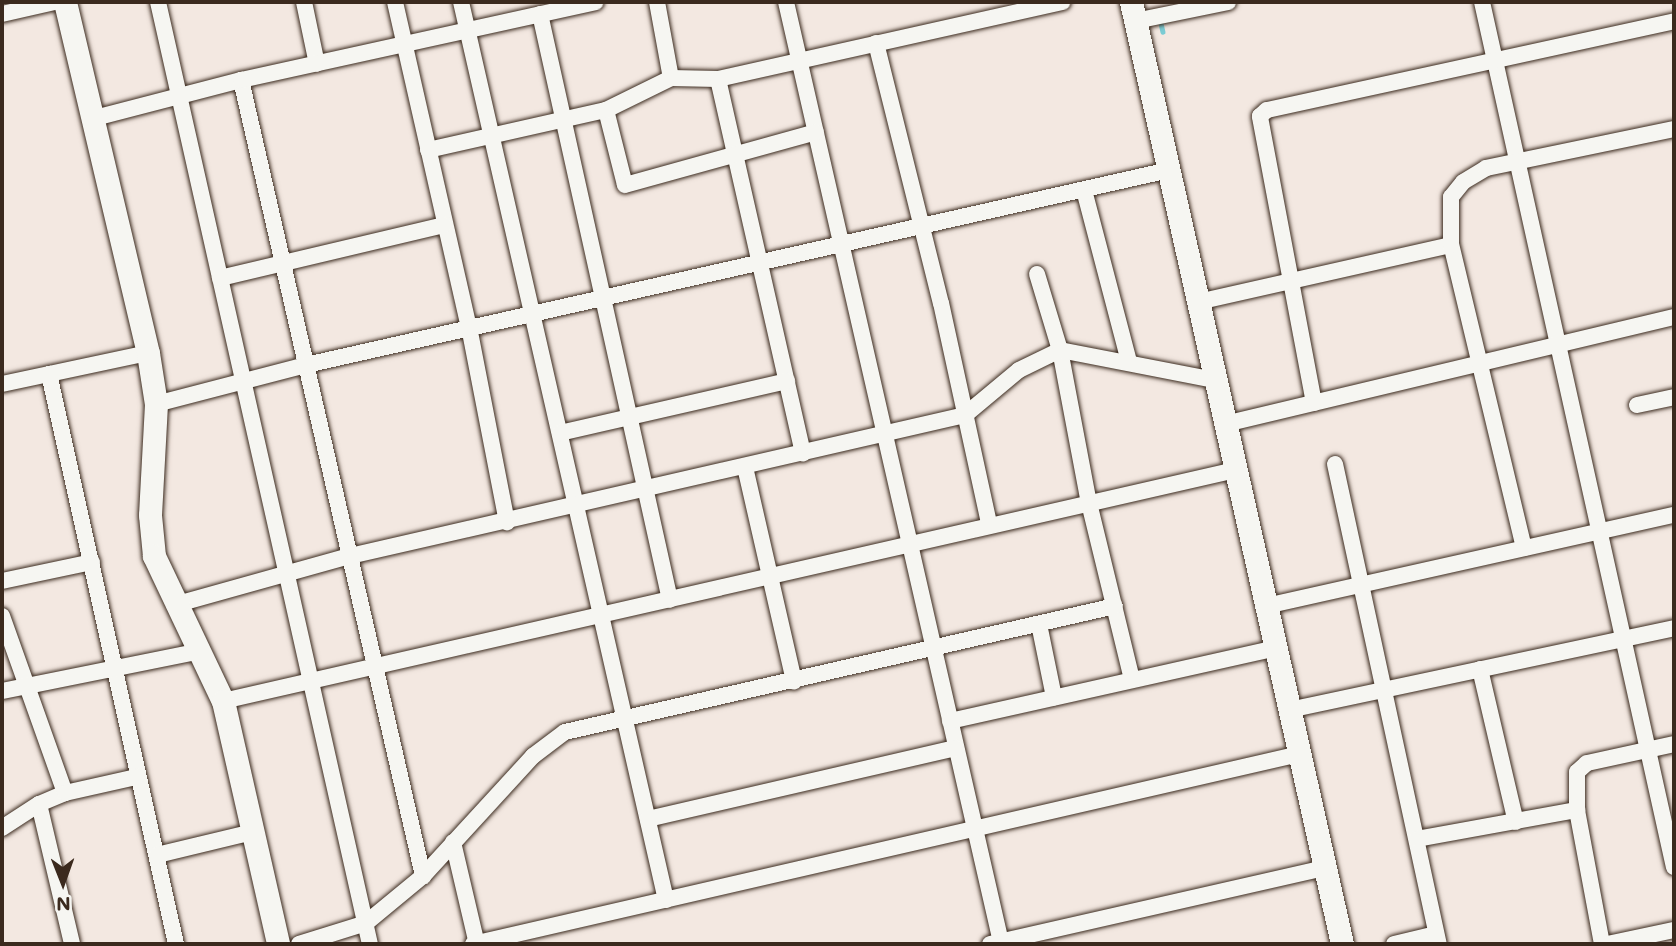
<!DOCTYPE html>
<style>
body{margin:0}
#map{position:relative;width:1676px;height:946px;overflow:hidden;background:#f3e8e1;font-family:Mali,sans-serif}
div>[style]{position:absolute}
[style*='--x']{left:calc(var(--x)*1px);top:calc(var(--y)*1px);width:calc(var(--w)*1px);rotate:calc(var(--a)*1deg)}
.stream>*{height:4.5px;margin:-2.25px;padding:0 2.25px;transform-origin:2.25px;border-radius:2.25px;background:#7bccd4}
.roads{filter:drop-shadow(0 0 2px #3b2a1e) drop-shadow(0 0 2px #3b2a1e)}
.street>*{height:16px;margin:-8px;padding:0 8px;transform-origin:8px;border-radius:8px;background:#f6f6f2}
.secondary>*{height:23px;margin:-11.5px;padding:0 11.5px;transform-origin:11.5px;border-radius:11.5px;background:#f6f6f2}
span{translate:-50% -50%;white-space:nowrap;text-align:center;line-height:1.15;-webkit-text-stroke:5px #f6f6f2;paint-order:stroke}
.frame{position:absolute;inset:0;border:4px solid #3b2a1e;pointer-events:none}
.north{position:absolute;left:28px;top:848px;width:70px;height:70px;-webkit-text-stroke:5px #f6f6f2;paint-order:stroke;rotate:179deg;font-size:19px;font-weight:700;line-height:28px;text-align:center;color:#3b2a1e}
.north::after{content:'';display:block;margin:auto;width:24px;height:32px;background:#3b2a1e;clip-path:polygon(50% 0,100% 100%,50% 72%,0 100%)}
</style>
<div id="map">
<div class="stream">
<i style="--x:1160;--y:19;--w:13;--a:77"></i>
</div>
<div class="roads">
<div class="street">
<i style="--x:158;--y:2;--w:966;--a:77.32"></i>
<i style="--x:304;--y:2;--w:63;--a:78.2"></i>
<i style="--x:395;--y:2;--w:338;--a:77.2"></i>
<i style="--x:470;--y:332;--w:194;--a:79"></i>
<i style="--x:461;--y:2;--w:921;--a:77.14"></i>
<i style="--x:657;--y:2;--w:77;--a:79.6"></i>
<i style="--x:786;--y:2;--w:964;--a:77.12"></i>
<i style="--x:1482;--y:2;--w:886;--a:77.49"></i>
<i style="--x:2;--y:14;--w:54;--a:-12.8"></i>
<i style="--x:540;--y:14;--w:600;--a:77.49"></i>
<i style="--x:1135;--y:21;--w:95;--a:-11.5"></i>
<i style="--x:876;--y:43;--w:268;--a:76"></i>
<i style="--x:941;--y:303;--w:225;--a:77.7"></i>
<i style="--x:718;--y:79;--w:384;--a:77.2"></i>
<i style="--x:241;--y:80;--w:817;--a:77.12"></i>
<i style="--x:606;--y:110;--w:77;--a:75.8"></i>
<i style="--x:625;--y:185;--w:198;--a:-15.5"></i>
<i style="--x:91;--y:119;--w:155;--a:-14.6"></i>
<i style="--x:241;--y:80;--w:363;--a:-12.4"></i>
<i style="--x:428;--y:150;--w:182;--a:-12.7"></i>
<i style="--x:606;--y:110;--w:72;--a:-26.2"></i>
<i style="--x:671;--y:78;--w:47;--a:1.2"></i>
<i style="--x:718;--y:79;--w:353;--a:-12.6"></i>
<i style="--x:1084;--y:190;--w:178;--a:75.3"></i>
<i style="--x:1037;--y:274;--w:79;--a:73.2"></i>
<i style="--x:1060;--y:350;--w:156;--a:79.3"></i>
<i style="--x:1089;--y:503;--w:182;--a:76.3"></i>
<i style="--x:220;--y:278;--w:230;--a:-13.3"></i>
<i style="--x:1198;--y:302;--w:259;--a:-12.7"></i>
<i style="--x:49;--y:374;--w:584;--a:77.44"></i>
<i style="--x:2;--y:384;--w:149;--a:-12"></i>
<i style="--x:1314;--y:403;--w:292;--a:-100.7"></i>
<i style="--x:1260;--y:116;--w:9;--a:-41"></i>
<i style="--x:1267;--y:110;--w:417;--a:-12.3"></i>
<i style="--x:156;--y:404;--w:155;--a:-14.6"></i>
<i style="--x:306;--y:365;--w:885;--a:-12.73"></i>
<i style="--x:1637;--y:405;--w:38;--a:-12"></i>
<i style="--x:1225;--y:424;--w:462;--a:-13.4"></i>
<i style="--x:560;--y:433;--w:233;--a:-12.9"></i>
<i style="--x:1335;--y:464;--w:491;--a:77.8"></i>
<i style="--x:745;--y:467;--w:220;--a:77.1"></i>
<i style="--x:1524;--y:548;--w:312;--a:-103.5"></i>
<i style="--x:1451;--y:245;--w:48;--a:-90"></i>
<i style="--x:1451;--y:197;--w:19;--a:-51"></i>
<i style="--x:1463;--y:182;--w:27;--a:-31"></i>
<i style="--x:1486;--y:168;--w:192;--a:-11.7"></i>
<i style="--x:2;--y:581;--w:92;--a:-11.9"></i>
<i style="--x:174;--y:605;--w:183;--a:-15.6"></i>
<i style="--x:350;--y:556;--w:631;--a:-12.91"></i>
<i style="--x:965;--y:415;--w:70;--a:-39.8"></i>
<i style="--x:1019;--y:370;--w:46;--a:-26"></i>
<i style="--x:1060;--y:350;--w:158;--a:11"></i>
<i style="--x:1266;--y:606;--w:418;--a:-12.6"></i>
<i style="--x:2;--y:616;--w:188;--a:70.4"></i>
<i style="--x:1039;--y:624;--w:75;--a:78.4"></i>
<i style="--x:1480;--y:669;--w:157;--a:76.8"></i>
<i style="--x:2;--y:691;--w:203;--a:-11.4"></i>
<i style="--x:223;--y:701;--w:1039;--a:-12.85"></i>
<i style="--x:1289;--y:710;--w:394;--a:-12"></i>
<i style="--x:950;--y:721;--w:334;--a:-12.6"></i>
<i style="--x:39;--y:804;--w:144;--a:76.7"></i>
<i style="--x:648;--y:819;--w:316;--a:-13"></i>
<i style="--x:2;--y:828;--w:44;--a:-33"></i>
<i style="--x:39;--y:804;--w:28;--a:-23"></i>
<i style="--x:65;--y:793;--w:73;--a:-12.7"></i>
<i style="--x:1417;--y:839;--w:163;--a:-10.3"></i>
<i style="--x:453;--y:842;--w:105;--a:76.8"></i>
<i style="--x:157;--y:855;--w:99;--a:-13.5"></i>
<i style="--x:299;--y:944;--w:70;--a:-17.4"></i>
<i style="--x:366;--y:923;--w:74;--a:-39.5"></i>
<i style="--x:423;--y:876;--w:163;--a:-47.5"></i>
<i style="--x:533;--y:756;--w:40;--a:-37"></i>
<i style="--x:565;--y:732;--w:564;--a:-12.9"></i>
<i style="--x:473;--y:944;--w:848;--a:-12.95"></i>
<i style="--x:990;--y:944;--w:344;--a:-12.8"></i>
<i style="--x:1394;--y:944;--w:43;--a:-13.4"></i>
<i style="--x:1602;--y:944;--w:136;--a:-100.6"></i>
<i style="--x:1577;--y:810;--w:38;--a:-90"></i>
<i style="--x:1577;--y:772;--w:13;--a:-42"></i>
<i style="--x:1587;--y:763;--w:89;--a:-12.3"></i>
<i style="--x:1608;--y:944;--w:67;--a:-12"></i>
</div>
<div class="secondary">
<i style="--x:65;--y:2;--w:361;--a:76.7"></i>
<i style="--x:148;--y:353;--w:52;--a:81.1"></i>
<i style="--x:156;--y:404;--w:111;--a:93.1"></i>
<i style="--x:150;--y:515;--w:41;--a:84.4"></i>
<i style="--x:154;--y:556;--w:161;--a:64.6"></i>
<i style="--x:223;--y:701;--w:249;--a:77.2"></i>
<i style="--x:1131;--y:2;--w:965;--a:77.37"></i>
</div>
</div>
<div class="frame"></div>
<div class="north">N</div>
</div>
